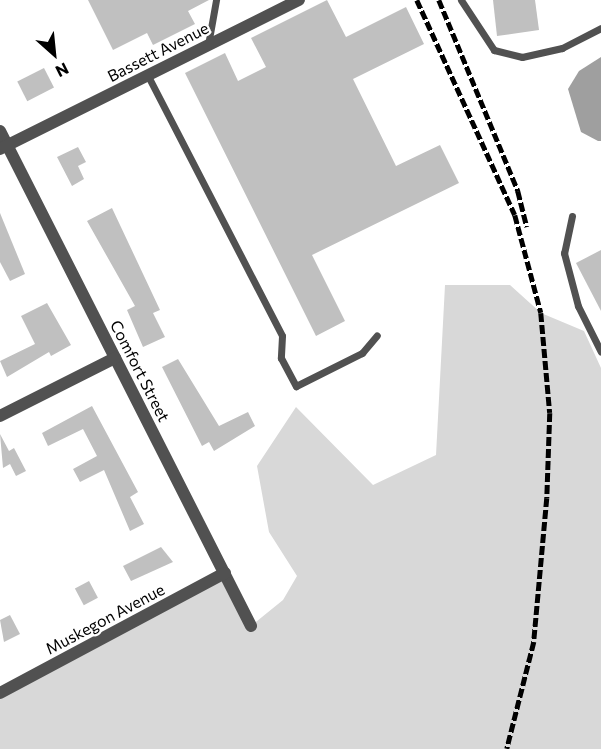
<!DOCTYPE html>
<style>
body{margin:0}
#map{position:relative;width:601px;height:749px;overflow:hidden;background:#fff;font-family:Commissioner,sans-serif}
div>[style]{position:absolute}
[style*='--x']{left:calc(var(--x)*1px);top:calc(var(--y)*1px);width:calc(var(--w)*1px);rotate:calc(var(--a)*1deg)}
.green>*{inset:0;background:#d8d8d8}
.water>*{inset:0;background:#9f9f9f}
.building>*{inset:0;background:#c0c0c0;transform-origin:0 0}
.service>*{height:7px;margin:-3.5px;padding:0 3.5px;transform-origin:3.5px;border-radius:3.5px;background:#515151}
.minor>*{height:12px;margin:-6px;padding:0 6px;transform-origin:6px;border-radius:6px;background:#515151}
.rail>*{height:4.5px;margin-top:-2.25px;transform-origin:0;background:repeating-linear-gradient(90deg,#000 0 9px,transparent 0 12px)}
span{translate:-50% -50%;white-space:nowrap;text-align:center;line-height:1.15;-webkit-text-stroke:4.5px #fff;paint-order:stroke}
.street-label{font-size:16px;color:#000}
.north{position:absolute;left:24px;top:24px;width:60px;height:60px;-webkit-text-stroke:4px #fff;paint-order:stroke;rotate:153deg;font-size:16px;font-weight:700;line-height:24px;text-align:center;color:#000}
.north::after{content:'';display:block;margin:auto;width:21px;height:27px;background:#000;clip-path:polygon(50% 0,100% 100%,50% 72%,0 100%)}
</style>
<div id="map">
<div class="green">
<i style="clip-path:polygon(445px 285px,510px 285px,541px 313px,584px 331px,601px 368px,601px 749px,0 749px,0 693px,225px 573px,251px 626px,283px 600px,297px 576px,269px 532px,257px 466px,296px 407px,373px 485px,436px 455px)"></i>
</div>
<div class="water">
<i style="clip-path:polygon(601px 57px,601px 141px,598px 141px,581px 132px,568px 89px,579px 71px)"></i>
</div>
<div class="building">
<i style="clip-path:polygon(88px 0,209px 0,188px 11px,195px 24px,153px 45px,147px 33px,113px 50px)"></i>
<i style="clip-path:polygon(327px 0,346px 37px,406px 7px,424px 44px,353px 79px,396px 166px,440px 145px,459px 183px,312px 255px,345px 321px,316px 336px,185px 73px,225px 53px,238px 81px,266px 67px,251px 38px)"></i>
<i style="clip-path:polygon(493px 0,535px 0,539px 30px,497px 36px)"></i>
<i style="left:44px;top:68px;width:22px;height:30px;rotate:63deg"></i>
<i style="clip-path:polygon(78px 147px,86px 162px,78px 166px,84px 179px,72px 186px,57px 157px)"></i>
<i style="clip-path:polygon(112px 208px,160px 310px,153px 313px,165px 337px,143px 347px,127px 310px,135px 306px,87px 221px)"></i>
<i style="clip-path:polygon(0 213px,25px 274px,10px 281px,0 262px)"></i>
<i style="clip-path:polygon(601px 250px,601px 311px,576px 263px)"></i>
<i style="clip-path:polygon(47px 303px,71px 345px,51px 356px,49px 352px,7px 377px,0 361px,35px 344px,21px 316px)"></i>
<i style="clip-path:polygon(178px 359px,219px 426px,248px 412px,255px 426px,214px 451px,209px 442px,202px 446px,162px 367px)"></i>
<i style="clip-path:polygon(92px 406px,138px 492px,130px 497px,144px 524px,130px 531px,104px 470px,80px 482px,73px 469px,97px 456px,83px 429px,48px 446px,42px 433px)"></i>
<i style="clip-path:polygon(0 434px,9px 451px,14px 448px,26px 471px,16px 476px,10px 464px,3px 468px)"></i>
<i style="clip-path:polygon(161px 547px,173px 562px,131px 581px,123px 566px)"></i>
<i style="left:89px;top:581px;width:19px;height:16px;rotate:62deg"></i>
<i style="clip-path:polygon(10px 615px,20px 634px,4px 642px,0 620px)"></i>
</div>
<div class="service">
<i style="--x:461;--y:0;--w:60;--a:56.6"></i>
<i style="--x:494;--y:50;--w:29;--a:14"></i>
<i style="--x:522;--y:57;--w:41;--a:-12.7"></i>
<i style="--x:562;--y:48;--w:44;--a:-27.1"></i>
<i style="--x:208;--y:45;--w:46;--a:-79.9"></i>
<i style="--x:148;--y:76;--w:292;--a:62.7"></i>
<i style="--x:282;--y:336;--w:22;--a:93"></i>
<i style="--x:281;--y:358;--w:32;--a:62"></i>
<i style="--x:296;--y:386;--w:74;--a:-26.6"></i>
<i style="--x:362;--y:353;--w:23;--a:-50"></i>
<i style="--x:572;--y:216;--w:38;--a:102"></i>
<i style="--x:564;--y:253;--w:55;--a:75.2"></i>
<i style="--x:578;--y:306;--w:51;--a:63.4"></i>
</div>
<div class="minor">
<i style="--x:0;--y:131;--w:555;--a:63.11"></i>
<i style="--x:0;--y:149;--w:334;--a:-26.5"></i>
<i style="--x:0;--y:416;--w:129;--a:-26.8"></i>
<i style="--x:0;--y:693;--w:255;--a:-28.1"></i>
</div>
<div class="rail">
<i style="--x:417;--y:0;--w:236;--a:65.5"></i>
<i style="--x:515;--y:215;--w:101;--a:75.1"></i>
<i style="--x:541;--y:313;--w:100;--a:84.9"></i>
<i style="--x:550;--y:413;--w:85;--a:92"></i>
<i style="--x:547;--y:498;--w:145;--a:95.2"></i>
<i style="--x:534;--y:642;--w:110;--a:104.2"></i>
<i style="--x:439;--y:0;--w:207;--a:67.5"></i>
<i style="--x:518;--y:191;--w:37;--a:76"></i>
</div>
<div class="street-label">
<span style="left:158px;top:52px;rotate:-27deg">Bassett Avenue</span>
<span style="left:140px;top:371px;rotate:63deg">Comfort Street</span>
<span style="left:105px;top:619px;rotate:-28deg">Muskegon Avenue</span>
</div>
<div class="north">N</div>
</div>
